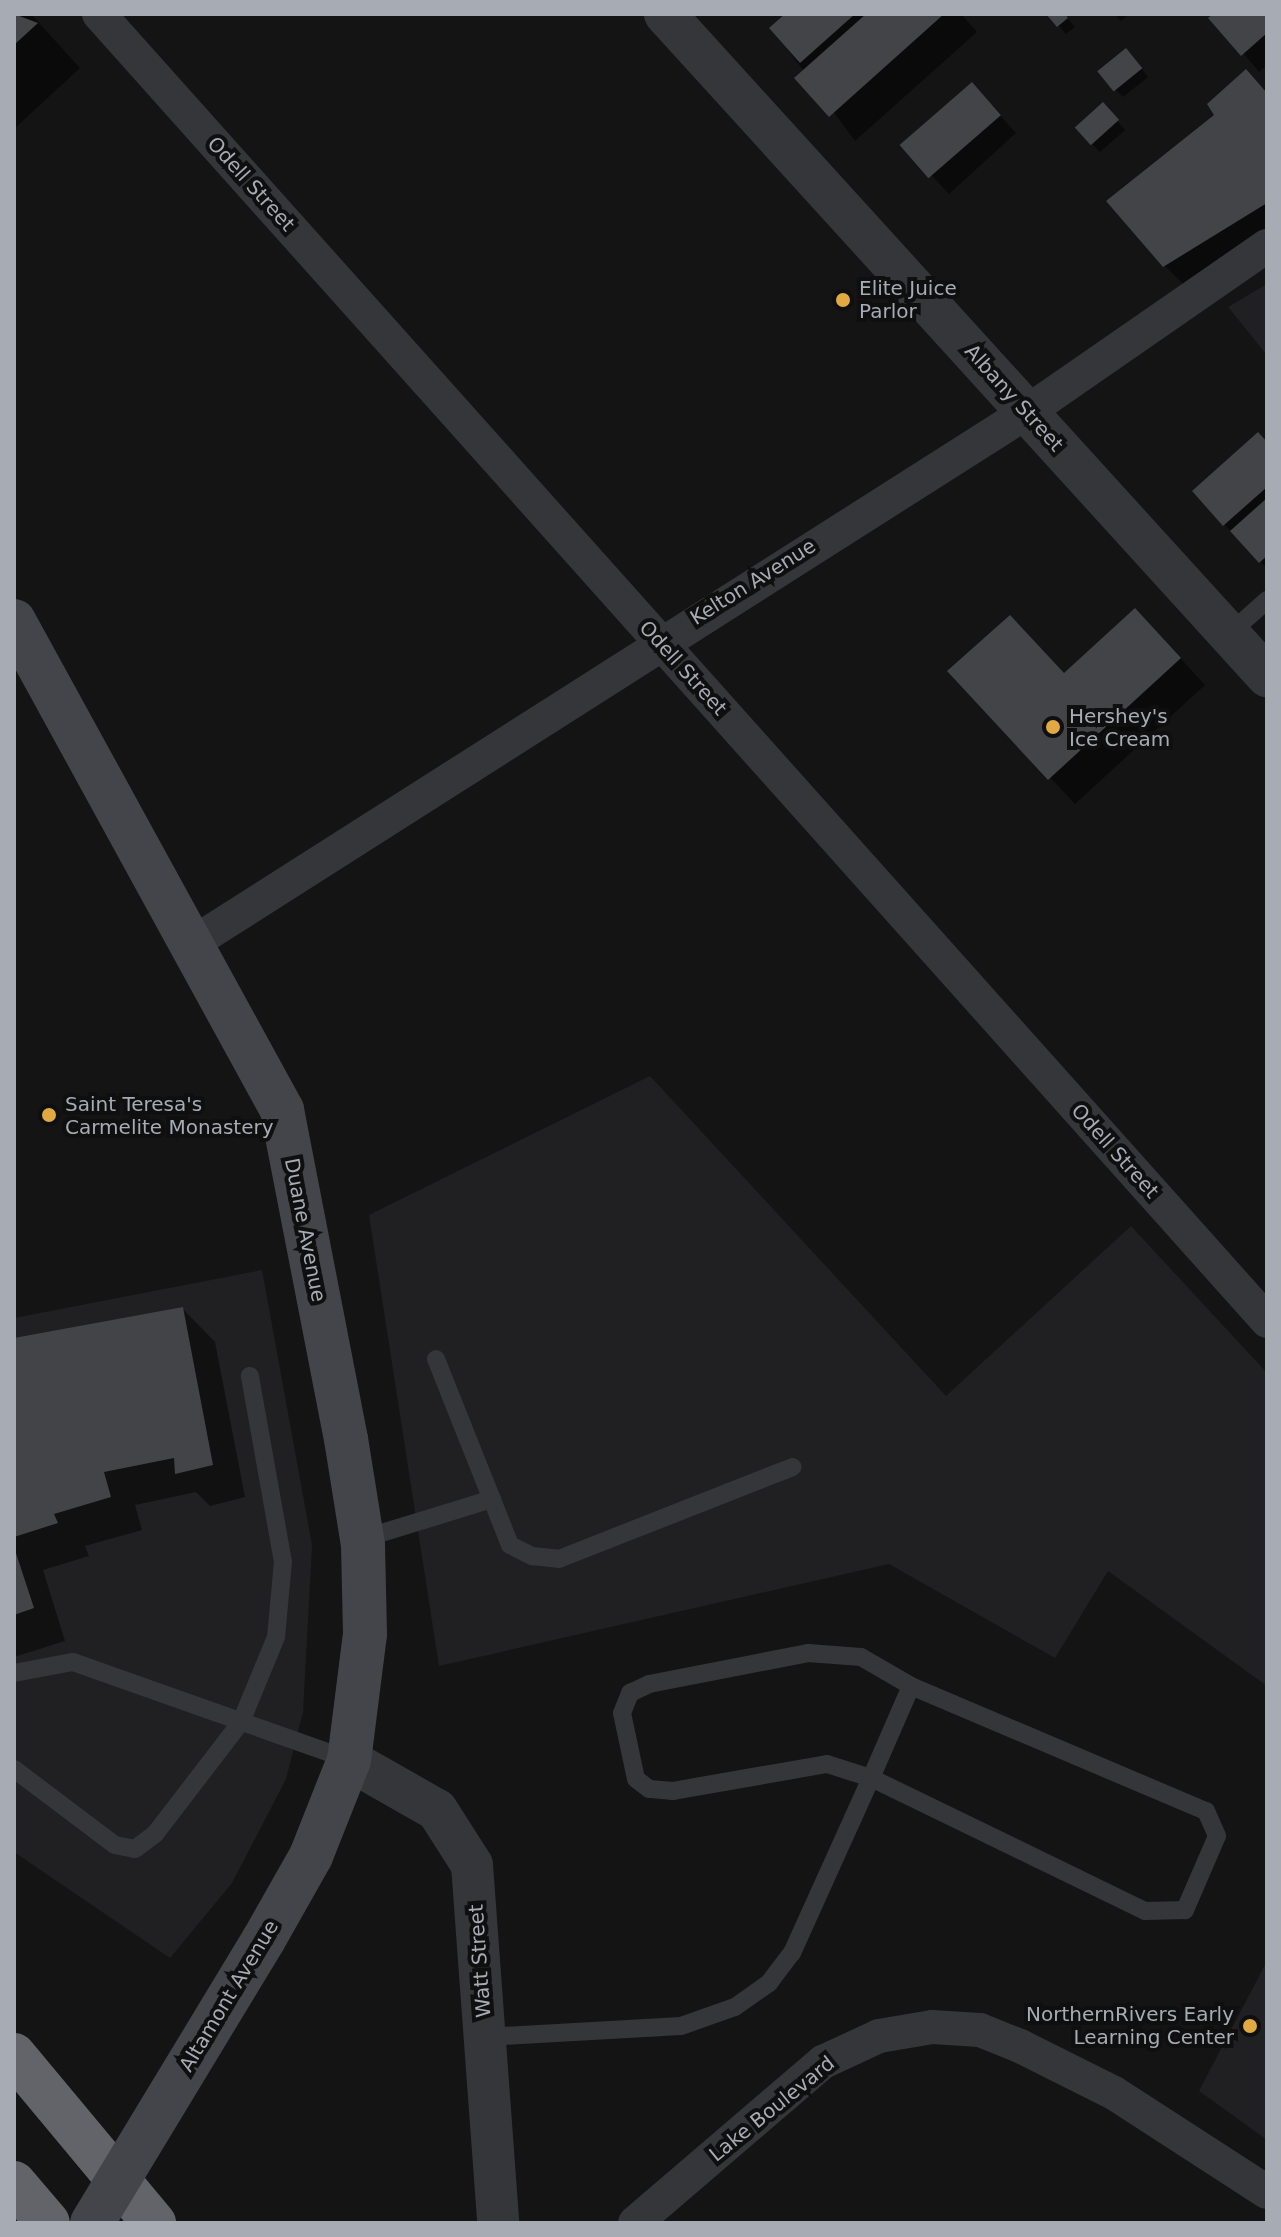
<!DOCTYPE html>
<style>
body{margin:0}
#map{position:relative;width:1281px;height:2237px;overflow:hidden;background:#141415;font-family:"DejaVu Sans",sans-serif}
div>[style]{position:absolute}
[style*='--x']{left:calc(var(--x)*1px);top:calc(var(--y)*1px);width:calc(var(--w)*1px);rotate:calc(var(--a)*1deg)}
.built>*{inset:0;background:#202022}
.shadow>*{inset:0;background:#0007}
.building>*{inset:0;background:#434448;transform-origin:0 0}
.service>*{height:18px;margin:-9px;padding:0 9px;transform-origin:9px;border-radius:9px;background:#35363a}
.minor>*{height:34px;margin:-17px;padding:0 17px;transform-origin:17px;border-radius:17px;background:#35363a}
.tertiary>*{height:42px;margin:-21px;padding:0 21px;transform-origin:21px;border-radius:21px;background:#35363a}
.secondary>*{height:44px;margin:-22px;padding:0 22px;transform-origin:22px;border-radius:22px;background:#43454a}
.motorway>*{height:44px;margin:-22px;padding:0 22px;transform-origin:22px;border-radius:22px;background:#62646a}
.secondary-bridge>*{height:44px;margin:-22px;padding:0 22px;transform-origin:22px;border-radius:22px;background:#43454a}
.dots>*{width:22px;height:22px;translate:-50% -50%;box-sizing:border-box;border:4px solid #0f0f10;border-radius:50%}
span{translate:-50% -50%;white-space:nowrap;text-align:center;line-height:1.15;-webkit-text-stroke:8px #0f0f10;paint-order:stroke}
.street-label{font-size:20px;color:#a7abb4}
.poi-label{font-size:20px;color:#a7abb4}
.left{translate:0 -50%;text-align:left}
.right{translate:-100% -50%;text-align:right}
.frame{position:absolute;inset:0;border:16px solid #a7abb4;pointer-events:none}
</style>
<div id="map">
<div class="built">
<i style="clip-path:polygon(1267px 284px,1267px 355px,1228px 307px)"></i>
<i style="clip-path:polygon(650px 1076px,946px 1396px,1131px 1226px,1267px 1373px,1267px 1686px,1108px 1571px,1055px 1658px,889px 1564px,439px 1666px,369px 1215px)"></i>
<i style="clip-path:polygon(262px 1270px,312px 1545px,303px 1712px,286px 1779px,232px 1883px,170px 1958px,14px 1852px,14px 1318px)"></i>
<i style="clip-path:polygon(1267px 1961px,1267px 2140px,1199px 2091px)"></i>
</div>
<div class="shadow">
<i style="clip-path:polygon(14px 14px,31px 14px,80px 68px,14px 129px)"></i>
<i style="clip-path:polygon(788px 14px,961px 14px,977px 32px,855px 141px,772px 28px)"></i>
<i style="clip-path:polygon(1049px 14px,1064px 14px,1075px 27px,1066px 34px)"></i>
<i style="clip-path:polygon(1114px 14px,1130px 14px,1121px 21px)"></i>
<i style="clip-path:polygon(1211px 14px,1267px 14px,1267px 65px,1259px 72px)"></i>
<i style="clip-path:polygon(1134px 58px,1148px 77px,1123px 97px,1115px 89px)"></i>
<i style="clip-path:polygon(1246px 72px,1267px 92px,1267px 244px,1190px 291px,1164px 265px,1217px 116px)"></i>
<i style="clip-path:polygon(988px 102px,1016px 133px,949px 194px,904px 146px)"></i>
<i style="clip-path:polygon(1110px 113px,1125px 130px,1100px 152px,1092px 144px)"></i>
<i style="clip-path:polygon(1267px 444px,1267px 569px,1224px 524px)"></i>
<i style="clip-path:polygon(1160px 636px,1205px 685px,1075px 804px,950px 671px,1065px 675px)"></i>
<i style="clip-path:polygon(183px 1309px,215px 1342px,245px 1497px,210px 1506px,196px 1492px,135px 1505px,142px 1530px,85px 1546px,89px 1556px,43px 1570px,65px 1641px,14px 1657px,14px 1340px)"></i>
</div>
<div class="building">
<i style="clip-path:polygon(14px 14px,38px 23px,14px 45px)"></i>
<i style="clip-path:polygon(785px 14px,855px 14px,800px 63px,769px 28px)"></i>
<i style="clip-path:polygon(866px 14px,944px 14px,829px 117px,794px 78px)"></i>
<i style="clip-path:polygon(1046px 14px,1065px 14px,1068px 18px,1057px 27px)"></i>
<i style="clip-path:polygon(1213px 14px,1267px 14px,1267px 33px,1241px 56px,1208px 18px)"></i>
<i style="left:1126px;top:48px;width:26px;height:37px;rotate:51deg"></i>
<i style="clip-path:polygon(1246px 69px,1267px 93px,1267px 203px,1163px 267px,1106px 201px,1214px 115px,1207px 104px)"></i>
<i style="left:972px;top:82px;width:44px;height:96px;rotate:49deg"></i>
<i style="left:1103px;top:102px;width:24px;height:38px;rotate:48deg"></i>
<i style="clip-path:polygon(1258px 432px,1267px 442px,1267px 487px,1223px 526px,1192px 491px)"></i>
<i style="clip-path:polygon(1267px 498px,1267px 556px,1259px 563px,1230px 531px)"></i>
<i style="clip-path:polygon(1135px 608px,1181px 658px,1048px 780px,947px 671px,1010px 615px,1064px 673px)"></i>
<i style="clip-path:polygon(183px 1307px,213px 1465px,175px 1474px,174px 1458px,104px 1472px,111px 1497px,54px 1514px,58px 1523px,14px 1537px,14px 1338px)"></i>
<i style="clip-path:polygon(14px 1547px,34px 1608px,14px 1615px)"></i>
</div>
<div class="service">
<i style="--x:1229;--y:634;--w:51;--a:-41.8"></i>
<i style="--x:436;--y:1359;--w:200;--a:68.3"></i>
<i style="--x:510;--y:1545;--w:25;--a:27"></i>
<i style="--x:532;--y:1556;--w:27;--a:6"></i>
<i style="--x:559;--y:1559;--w:251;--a:-21.5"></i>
<i style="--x:362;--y:1539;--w:136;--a:-17.1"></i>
<i style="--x:14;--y:1673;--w:60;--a:-10.6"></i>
<i style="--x:73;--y:1662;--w:293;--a:19.5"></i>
<i style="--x:14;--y:1769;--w:126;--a:37"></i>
<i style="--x:115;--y:1845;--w:20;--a:11"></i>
<i style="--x:135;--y:1849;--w:25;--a:-37"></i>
<i style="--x:155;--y:1834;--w:141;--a:-52.5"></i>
<i style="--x:241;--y:1722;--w:92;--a:-67.6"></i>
<i style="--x:276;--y:1637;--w:75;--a:-84.7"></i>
<i style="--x:283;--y:1562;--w:189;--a:-100.1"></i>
<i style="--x:485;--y:2037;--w:196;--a:-3.2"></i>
<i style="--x:681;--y:2026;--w:57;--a:-19.4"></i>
<i style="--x:735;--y:2007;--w:42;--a:-35.2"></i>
<i style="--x:769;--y:1983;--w:38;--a:-53"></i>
<i style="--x:792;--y:1953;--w:148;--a:-65.7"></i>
<i style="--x:853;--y:1818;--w:44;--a:-65.8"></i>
<i style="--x:871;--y:1778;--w:100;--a:-66.5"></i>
<i style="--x:911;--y:1686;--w:320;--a:23"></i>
<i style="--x:1206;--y:1811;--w:27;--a:66"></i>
<i style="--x:1217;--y:1836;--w:81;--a:113.4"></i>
<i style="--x:1185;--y:1910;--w:40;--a:178.6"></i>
<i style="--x:1145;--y:1911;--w:305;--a:-154.1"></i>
<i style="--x:871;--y:1778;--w:46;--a:-162.3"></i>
<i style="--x:827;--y:1764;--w:156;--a:170.1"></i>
<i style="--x:673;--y:1791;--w:24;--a:-175"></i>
<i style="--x:649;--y:1789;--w:16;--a:-142"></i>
<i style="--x:636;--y:1779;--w:67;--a:-102"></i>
<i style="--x:622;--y:1713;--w:22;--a:-68"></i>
<i style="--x:630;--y:1693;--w:21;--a:-25"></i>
<i style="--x:649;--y:1684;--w:162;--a:-11"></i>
<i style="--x:808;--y:1653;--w:53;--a:4.3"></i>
<i style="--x:861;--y:1657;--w:58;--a:30.1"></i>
</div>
<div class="minor">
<i style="--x:99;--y:14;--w:1753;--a:48.21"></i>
<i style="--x:196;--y:941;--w:985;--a:-32.48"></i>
<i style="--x:1027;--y:412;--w:292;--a:-34.7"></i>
<i style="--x:635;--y:2223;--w:248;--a:-40.6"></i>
<i style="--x:823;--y:2062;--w:62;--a:-24.9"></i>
<i style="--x:879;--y:2036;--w:54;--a:-9.6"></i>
<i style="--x:932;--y:2027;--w:48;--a:3.6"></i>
<i style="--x:980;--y:2030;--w:43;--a:21.8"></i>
<i style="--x:1020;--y:2046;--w:105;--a:26.6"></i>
<i style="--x:1114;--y:2093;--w:182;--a:32.9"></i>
</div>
<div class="tertiary">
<i style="--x:665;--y:14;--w:895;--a:47.72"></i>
<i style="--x:349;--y:1760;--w:101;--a:29.6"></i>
<i style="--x:437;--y:1810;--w:65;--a:57.5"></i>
<i style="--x:472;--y:1865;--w:359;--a:85.8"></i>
</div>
<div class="secondary">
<i style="--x:14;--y:621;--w:558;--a:61.27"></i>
<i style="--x:282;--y:1110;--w:335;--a:79"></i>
<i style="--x:346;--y:1439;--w:107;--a:80.9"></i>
<i style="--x:363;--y:1545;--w:89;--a:88.7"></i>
<i style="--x:365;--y:1634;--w:127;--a:97.2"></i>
<i style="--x:349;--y:1760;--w:103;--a:111.6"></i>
<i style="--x:311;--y:1856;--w:95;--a:119.5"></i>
</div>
<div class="motorway">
<i style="--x:14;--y:2055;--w:219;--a:50.2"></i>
<i style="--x:14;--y:2183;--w:52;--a:49.6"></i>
</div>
<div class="secondary-bridge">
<i style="--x:92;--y:2223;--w:332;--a:-58.8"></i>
</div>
<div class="dots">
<i style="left:843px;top:300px;background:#e0a941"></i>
<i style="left:1053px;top:727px;background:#e0a941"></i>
<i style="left:49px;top:1115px;background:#e0a941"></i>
<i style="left:1250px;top:2026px;background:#e0a941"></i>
</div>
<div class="street-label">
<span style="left:251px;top:184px;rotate:48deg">Odell Street</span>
<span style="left:1014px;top:398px;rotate:48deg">Albany Street</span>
<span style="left:753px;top:582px;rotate:-32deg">Kelton Avenue</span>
<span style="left:683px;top:668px;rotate:48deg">Odell Street</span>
<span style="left:1115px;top:1151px;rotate:48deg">Odell Street</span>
<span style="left:305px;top:1230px;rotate:79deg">Duane Avenue</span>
<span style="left:480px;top:1961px;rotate:-94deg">Watt Street</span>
<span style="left:229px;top:1996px;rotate:-59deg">Altamont Avenue</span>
<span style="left:772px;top:2109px;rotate:-39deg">Lake Boulevard</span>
</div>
<div class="poi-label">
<span class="left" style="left:859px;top:300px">Elite Juice<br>Parlor</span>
<span class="left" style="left:1069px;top:728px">Hershey's<br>Ice Cream</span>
<span class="left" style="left:65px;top:1116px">Saint Teresa's<br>Carmelite Monastery</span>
<span class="right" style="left:1234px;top:2026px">NorthernRivers Early<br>Learning Center</span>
</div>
<div class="frame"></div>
</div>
